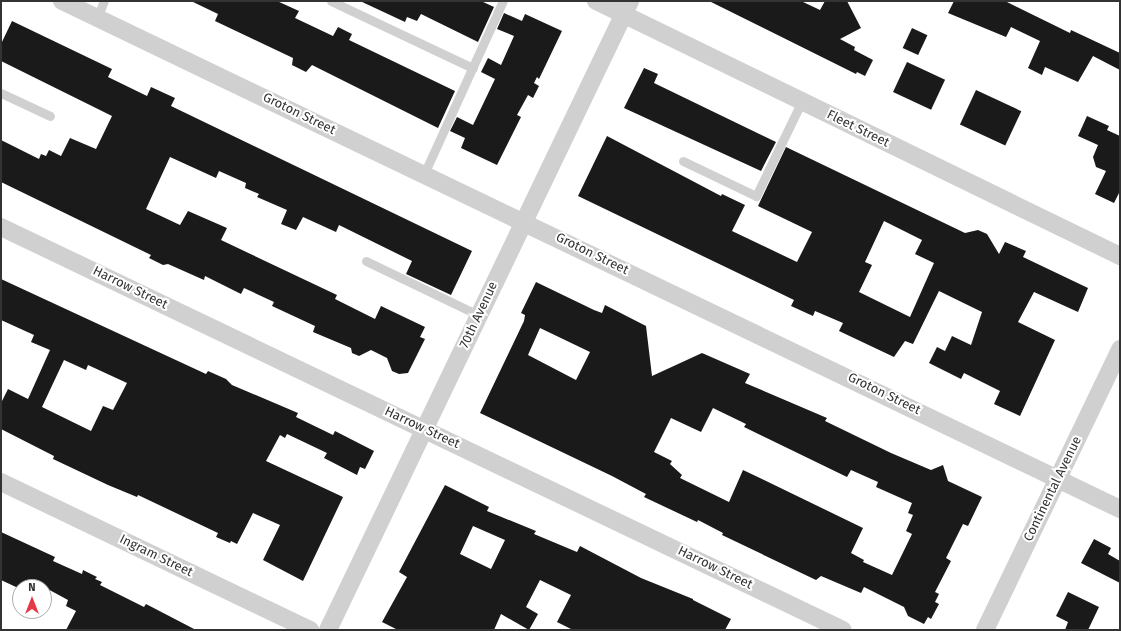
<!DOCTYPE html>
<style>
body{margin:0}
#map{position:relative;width:1121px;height:631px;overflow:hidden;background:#fff;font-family:"Fira Sans",sans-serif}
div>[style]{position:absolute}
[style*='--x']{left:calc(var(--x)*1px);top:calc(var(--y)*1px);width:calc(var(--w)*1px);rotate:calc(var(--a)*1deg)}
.building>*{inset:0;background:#1a1a1a;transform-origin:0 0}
.service>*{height:9px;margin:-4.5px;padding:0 4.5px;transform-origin:4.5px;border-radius:4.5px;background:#d0d0d0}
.minor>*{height:18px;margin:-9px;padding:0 9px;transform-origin:9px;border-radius:9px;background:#d0d0d0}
span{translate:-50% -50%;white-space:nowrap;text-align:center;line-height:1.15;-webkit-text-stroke:4px #fff;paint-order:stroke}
.street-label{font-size:13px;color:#333}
.frame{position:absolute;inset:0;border:2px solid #333;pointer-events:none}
.north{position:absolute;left:12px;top:579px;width:40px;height:40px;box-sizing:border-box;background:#fff;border:1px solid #adadad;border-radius:50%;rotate:0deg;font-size:11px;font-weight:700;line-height:16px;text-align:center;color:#333}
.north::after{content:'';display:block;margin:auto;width:14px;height:18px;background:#e63946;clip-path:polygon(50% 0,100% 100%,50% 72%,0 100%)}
</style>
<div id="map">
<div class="building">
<i style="clip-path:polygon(191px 1px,277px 1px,299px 11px,295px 18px,333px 36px,338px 27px,352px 34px,349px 40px,455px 91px,438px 128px,312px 65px,306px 72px,292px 65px,293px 58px,215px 21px,218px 14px)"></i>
<i style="clip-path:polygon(360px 1px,481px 1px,494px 7px,478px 42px,421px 14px,417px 21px,407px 17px,405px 22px)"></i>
<i style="clip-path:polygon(709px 1px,801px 1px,820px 10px,825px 1px,847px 1px,861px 28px,840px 39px,855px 47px,854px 50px,873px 60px,865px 76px,857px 72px,856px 74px)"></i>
<i style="clip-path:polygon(954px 1px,1005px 1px,1070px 33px,1071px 30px,1120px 53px,1120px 70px,1093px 56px,1078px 82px,1045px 67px,1042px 75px,1028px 68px,1040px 41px,1011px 27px,1006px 37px,948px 13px)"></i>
<i style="clip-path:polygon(504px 13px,522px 21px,525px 14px,562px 31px,539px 79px,537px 77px,534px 83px,539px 86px,533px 98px,528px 95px,517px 115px,521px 117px,497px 165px,461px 148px,465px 138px,450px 131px,457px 117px,473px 125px,495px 79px,481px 72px,488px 58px,501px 65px,514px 36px,497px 29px)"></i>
<i style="clip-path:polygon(12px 21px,112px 69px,108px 77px,147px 96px,151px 87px,175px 98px,171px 106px,472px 251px,451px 295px,406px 274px,412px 261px,339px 225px,336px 232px,303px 217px,296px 230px,281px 224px,287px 210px,257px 197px,259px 194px,245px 188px,246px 183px,219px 171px,216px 178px,170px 157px,146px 209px,180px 225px,188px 211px,227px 228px,221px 240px,337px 295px,335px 299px,375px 319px,381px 306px,425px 327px,420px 337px,425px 339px,408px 373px,399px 374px,392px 371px,387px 358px,371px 350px,359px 356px,352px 353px,351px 348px,313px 332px,315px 326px,272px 306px,274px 302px,244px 288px,241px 294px,205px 276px,204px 280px,168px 264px,163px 265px,149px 258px,151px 255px,1px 182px,1px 140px,39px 159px,41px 154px,46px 156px,49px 150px,61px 156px,70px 138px,96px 149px,112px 116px,1px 61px,1px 44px)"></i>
<i style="left:912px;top:28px;width:17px;height:22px;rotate:25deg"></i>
<i style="left:907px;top:62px;width:42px;height:33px;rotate:25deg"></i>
<i style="clip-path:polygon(644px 68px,658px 74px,654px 83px,776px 142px,761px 171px,624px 108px)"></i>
<i style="left:976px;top:90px;width:50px;height:38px;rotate:25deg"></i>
<i style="clip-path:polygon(1087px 116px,1109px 126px,1107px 130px,1120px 136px,1120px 191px,1114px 203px,1095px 194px,1106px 171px,1096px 167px,1093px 157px,1098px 145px,1078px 136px)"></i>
<i style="clip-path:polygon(evenodd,607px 136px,721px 196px,722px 194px,745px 205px,732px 231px,797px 262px,812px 232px,758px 206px,786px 147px,965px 233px,978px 230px,987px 234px,999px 254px,1005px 242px,1026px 251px,1023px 257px,1088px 288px,1078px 312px,1034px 292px,1018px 322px,1055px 340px,1020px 416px,994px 404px,1000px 391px,964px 373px,961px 379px,929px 363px,937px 347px,945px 351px,952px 336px,971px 345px,982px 312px,939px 291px,913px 344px,905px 341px,894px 357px,839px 331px,843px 323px,815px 311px,813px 316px,791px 306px,794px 300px,578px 196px,607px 136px,884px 221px,922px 240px,915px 254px,934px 263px,910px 317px,859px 292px,872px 265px,865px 262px,884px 221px)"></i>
<i style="clip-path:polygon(evenodd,1px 279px,206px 374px,208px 371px,226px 379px,232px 385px,298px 413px,296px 417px,333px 435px,335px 431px,374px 451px,365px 469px,360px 467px,357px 475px,324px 458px,327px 453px,287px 434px,285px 438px,280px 435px,266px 461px,343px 497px,303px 581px,263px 560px,280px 525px,253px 513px,237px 544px,231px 541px,230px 543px,216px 537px,218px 533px,138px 495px,137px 497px,108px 485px,53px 459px,54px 456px,1px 429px,1px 403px,8px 389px,28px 399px,50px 350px,31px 342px,34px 335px,1px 320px,1px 279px,64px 360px,86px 370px,88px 365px,127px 383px,113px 410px,103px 406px,91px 431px,42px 407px,64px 360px)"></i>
<i style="clip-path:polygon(evenodd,536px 282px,594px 310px,602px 313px,605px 305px,646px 326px,652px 376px,702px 353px,750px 374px,745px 383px,827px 418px,825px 421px,891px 453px,931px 470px,943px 465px,948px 481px,982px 497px,968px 526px,963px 524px,946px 558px,951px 561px,935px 592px,939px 594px,935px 602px,939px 604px,931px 619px,928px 617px,924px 624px,908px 616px,904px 607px,864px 587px,861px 593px,821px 576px,816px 580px,722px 535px,723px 533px,698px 520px,697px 522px,644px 497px,646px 494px,612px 476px,480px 413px,524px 321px,525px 315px,521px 313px,536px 282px,540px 328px,590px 352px,576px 380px,528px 355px,540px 328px,536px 282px,713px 408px,746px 424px,744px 427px,847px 477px,851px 470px,878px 482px,876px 487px,912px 503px,908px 513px,913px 515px,906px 531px,912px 534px,892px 575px,863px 562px,864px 560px,851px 553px,863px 528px,762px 479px,743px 470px,729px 502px,680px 478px,682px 475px,670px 464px,672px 461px,654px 452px,671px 418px,701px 432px,713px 408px)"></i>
<i style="clip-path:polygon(evenodd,445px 485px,489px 507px,487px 511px,536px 531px,534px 534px,577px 552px,580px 546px,641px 578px,693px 599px,693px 600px,731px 619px,725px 630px,573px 630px,557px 622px,571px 595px,540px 580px,526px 607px,538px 614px,529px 630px,501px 614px,494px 630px,398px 630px,382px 622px,407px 577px,399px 572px,445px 485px,473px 526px,505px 540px,491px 569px,460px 554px,473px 526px)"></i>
<i style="clip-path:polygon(1px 532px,55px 557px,53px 561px,82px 574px,83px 570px,97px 577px,95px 579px,102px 582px,100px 585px,144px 607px,146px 604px,196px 630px,66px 630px,76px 611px,66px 606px,68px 600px,44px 587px,16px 587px,1px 580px)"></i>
<i style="clip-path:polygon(1094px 539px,1111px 548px,1108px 554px,1120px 561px,1120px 583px,1081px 563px)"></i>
<i style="clip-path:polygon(1068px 592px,1099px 607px,1088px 630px,1065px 630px,1068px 622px,1056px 616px)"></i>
</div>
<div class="service">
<i style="--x:331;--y:1;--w:157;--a:25.3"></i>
<i style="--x:97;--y:18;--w:18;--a:-68"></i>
<i style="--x:1;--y:93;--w:54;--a:25.1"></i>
<i style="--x:683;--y:161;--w:81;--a:25.6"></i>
<i style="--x:756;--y:196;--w:106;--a:-64.2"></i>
<i style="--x:424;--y:174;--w:190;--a:-65.5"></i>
<i style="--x:366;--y:261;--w:124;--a:25.7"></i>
</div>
<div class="minor">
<i style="--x:62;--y:1;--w:1174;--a:25.65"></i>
<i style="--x:596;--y:1;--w:583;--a:25.95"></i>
<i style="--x:1;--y:227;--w:933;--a:25.58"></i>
<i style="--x:1;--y:482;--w:343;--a:25.6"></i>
<i style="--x:328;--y:630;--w:698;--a:-64.35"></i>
<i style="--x:985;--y:630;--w:312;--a:-64.3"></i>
</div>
<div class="street-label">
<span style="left:299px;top:114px;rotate:26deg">Groton Street</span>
<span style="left:858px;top:129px;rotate:26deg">Fleet Street</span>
<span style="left:592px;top:254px;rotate:26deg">Groton Street</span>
<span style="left:130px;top:288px;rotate:26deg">Harrow Street</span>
<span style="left:479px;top:315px;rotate:-65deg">70th Avenue</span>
<span style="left:884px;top:394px;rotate:26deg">Groton Street</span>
<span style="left:422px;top:428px;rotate:25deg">Harrow Street</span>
<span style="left:1053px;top:489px;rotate:-64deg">Continental Avenue</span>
<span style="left:156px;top:556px;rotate:26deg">Ingram Street</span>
<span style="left:715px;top:568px;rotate:26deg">Harrow Street</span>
</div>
<div class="frame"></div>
<div class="north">N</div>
</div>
